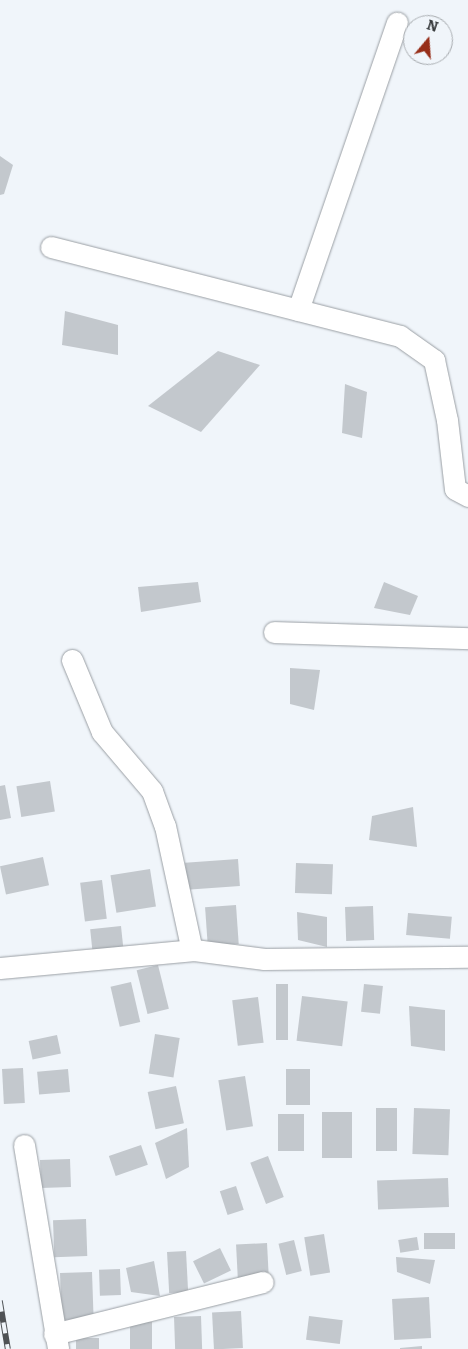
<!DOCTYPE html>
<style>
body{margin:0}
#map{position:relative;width:468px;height:1349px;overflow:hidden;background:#f0f5fa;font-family:Bitter,serif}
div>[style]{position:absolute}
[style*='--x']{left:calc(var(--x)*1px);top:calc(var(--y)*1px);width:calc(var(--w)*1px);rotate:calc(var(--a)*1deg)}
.building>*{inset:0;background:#c3c8cd;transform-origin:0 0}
.roads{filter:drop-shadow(0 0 1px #9a9fa4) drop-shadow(0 0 1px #9a9fa4)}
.street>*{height:21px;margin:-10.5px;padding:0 10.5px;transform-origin:10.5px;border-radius:10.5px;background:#fff}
.rail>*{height:5.5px;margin-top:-2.75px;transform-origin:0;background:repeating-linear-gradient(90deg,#f0f5fa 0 11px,#4f5255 0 22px);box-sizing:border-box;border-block:1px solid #4f5255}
span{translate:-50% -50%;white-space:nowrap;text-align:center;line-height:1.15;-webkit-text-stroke:5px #f0f5fa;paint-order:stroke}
.north{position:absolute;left:403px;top:15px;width:50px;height:50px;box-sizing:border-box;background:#f0f5fa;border:1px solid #a6aaae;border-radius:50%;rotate:18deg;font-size:14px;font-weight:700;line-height:20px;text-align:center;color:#373a3c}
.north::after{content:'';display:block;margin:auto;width:18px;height:22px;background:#972e19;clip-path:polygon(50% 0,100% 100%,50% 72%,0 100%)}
</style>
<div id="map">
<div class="building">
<i style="clip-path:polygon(0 156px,13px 165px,4px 194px,0 195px)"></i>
<i style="clip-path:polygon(65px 311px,118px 325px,118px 355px,62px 345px)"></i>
<i style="clip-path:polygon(218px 351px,260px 365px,201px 432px,148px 406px)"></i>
<i style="clip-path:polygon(345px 384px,367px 392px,362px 438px,342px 433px)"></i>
<i style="clip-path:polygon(198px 582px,201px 602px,141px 612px,138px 587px)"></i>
<i style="clip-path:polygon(384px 582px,418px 596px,410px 615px,374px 608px)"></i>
<i style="clip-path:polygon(290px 668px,320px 670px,314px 710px,290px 704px)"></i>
<i style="left:50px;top:781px;width:31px;height:34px;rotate:81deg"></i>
<i style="clip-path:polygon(5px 785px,11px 818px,0 820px,0 786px)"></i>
<i style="clip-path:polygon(413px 807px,417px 847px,369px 840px,372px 816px)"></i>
<i style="left:43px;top:857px;width:29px;height:44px;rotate:78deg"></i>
<i style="left:238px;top:859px;width:27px;height:53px;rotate:86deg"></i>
<i style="left:296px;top:863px;width:37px;height:30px;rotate:2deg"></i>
<i style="left:150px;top:869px;width:38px;height:40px;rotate:81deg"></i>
<i style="left:102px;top:880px;width:39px;height:22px;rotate:83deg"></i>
<i style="left:236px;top:905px;width:39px;height:31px;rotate:86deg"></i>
<i style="left:373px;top:906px;width:34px;height:28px;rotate:88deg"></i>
<i style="clip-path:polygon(297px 912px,327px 917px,327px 947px,298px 940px)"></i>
<i style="left:408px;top:913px;width:44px;height:22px;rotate:5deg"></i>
<i style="left:121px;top:926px;width:30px;height:31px;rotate:84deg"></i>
<i style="left:158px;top:965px;width:45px;height:22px;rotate:76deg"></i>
<i style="left:131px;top:982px;width:41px;height:21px;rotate:77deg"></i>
<i style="left:276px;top:984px;width:12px;height:56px"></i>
<i style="left:364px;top:984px;width:19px;height:28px;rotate:6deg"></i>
<i style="left:302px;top:996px;width:46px;height:45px;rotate:7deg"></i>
<i style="left:258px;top:997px;width:46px;height:26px;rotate:83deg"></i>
<i style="clip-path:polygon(409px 1006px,445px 1010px,445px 1051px,411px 1046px)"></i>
<i style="left:155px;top:1034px;width:25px;height:40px;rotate:9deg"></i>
<i style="left:57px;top:1035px;width:19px;height:29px;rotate:78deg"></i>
<i style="left:23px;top:1068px;width:35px;height:21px;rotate:87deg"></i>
<i style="left:68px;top:1069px;width:23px;height:31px;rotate:85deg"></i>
<i style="left:286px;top:1069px;width:24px;height:36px"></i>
<i style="left:245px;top:1076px;width:51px;height:27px;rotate:81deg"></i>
<i style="left:176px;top:1086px;width:38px;height:29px;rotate:78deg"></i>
<i style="left:376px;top:1108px;width:21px;height:43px"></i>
<i style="left:414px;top:1108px;width:36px;height:46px;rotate:2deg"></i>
<i style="left:322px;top:1112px;width:30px;height:46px"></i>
<i style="left:278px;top:1114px;width:26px;height:37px"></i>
<i style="clip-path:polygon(187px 1128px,189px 1167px,166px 1179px,155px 1143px)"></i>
<i style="left:141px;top:1145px;width:21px;height:34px;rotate:71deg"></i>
<i style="left:268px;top:1156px;width:44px;height:19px;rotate:69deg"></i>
<i style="left:70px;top:1159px;width:28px;height:30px;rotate:88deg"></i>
<i style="left:448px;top:1178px;width:29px;height:71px;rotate:88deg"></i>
<i style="left:236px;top:1186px;width:25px;height:17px;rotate:72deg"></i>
<i style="left:86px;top:1219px;width:37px;height:33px;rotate:88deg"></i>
<i style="left:424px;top:1233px;width:31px;height:16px"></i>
<i style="left:324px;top:1234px;width:39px;height:20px;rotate:81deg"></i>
<i style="left:417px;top:1237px;width:13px;height:19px;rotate:81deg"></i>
<i style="left:294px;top:1240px;width:32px;height:16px;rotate:76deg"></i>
<i style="left:267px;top:1243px;width:45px;height:31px;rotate:87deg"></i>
<i style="left:220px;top:1248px;width:25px;height:30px;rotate:64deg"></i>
<i style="left:186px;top:1251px;width:41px;height:19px;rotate:87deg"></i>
<i style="clip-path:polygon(396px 1257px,435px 1260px,430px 1284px,397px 1272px)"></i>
<i style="clip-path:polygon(154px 1261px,160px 1296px,131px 1292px,126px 1268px)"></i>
<i style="left:120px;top:1269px;width:26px;height:21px;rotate:88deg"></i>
<i style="left:92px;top:1272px;width:47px;height:32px;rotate:88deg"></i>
<i style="left:429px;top:1297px;width:41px;height:37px;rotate:87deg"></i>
<i style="left:241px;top:1311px;width:37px;height:29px;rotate:87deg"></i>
<i style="left:201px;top:1316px;width:33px;height:27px;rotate:88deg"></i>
<i style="left:309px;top:1316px;width:34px;height:24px;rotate:7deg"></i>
<i style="left:152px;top:1322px;width:27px;height:22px;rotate:90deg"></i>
<i style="left:76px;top:1338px;width:23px;height:11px"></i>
<i style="clip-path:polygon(422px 1346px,422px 1349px,400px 1349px,400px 1348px)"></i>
</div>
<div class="roads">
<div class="street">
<i style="--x:51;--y:247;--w:360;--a:14.3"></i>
<i style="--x:400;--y:336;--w:42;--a:35.2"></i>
<i style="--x:434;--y:360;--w:61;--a:77.8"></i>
<i style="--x:447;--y:420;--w:69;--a:83.4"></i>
<i style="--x:455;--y:489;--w:15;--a:28"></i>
<i style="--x:298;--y:310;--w:304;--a:-71"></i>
<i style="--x:274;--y:632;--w:194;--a:1.8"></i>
<i style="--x:72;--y:660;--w:78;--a:67.4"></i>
<i style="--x:102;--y:732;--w:77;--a:49.7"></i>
<i style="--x:152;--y:791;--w:37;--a:70"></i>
<i style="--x:165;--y:826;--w:123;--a:77.8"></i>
<i style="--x:191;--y:946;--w:5;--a:53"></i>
<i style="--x:194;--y:950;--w:71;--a:7.3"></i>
<i style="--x:264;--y:959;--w:204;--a:-0.6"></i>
<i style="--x:0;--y:968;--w:195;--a:-5.3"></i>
<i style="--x:24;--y:1145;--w:207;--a:80.5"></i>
<i style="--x:54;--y:1334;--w:215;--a:-14"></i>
</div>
</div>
<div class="rail">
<i style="--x:0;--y:1301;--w:49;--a:80.5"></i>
</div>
<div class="north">N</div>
</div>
